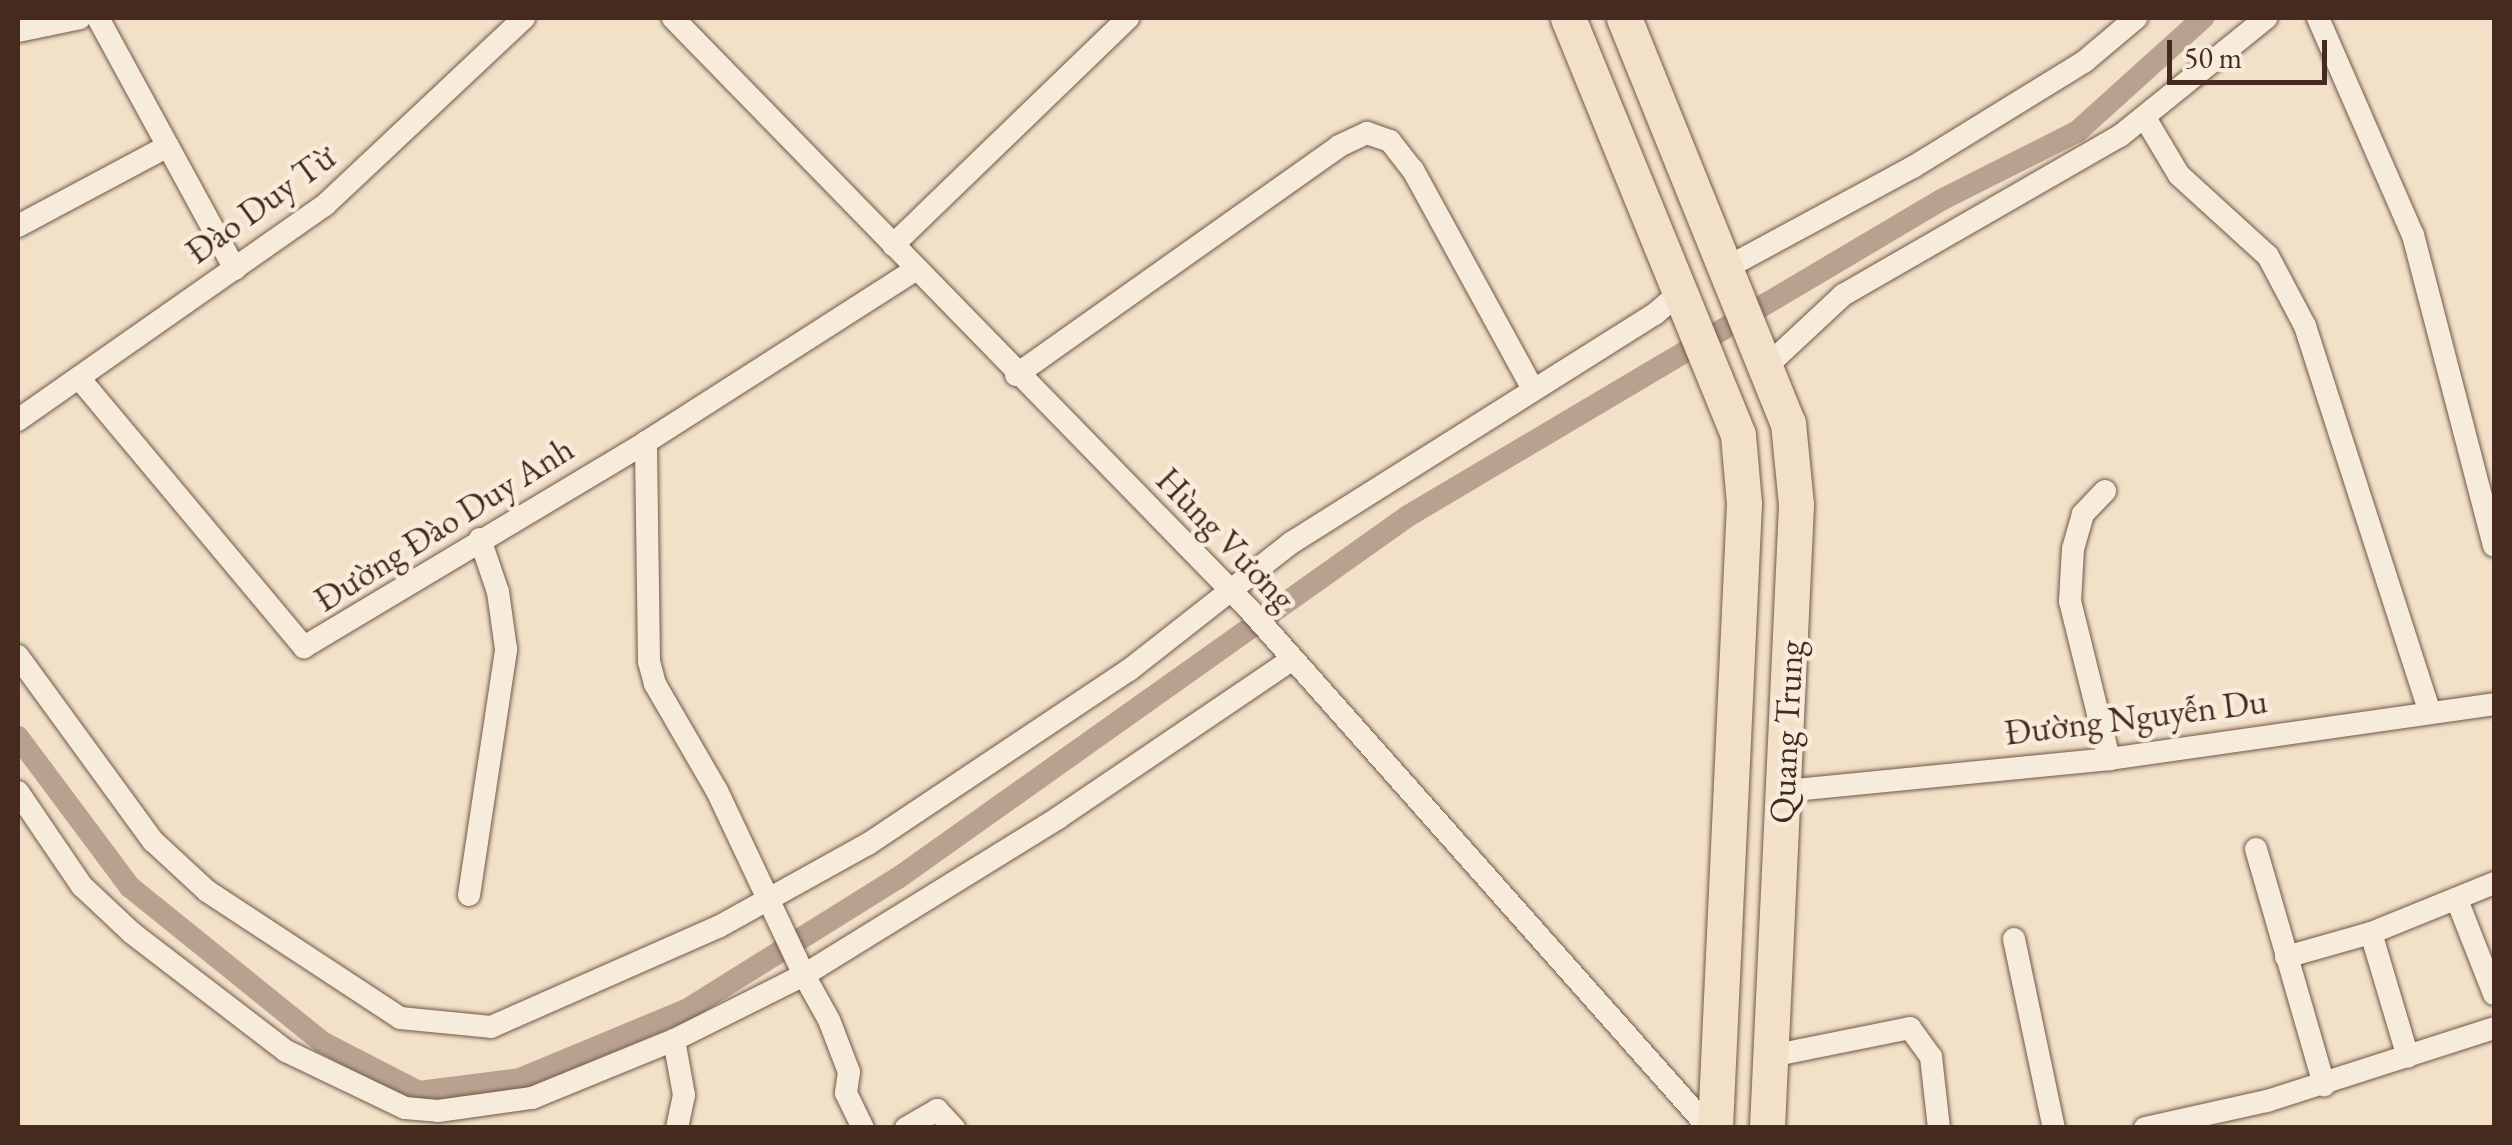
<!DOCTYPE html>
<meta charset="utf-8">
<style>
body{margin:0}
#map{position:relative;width:2512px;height:1145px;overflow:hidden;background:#f2e1c8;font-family:"EB Garamond",serif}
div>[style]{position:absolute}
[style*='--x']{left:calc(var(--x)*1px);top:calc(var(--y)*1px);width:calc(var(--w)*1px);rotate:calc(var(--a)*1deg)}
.canal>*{height:22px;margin:-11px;padding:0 11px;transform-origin:11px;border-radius:11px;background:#b8a28f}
.roads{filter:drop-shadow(0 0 2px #715749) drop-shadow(0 0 2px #715749)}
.minor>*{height:22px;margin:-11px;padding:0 11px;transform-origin:11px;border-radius:11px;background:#f7ecdb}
.highway>*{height:35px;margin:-17.5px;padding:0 17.5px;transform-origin:17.5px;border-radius:17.5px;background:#f2e1c8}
span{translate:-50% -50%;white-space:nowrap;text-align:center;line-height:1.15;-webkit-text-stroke:9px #f7ecdb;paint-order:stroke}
.street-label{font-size:35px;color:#46291f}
.frame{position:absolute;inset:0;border:20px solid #46291f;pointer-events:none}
.scale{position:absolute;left:2167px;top:40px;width:160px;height:45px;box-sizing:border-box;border:5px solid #46291f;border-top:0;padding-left:12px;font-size:30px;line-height:35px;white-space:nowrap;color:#46291f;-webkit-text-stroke:8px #f7ecdb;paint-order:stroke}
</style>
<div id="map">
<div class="canal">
<i style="--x:18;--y:737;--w:187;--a:53.3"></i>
<i style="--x:130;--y:887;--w:247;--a:38.9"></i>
<i style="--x:322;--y:1042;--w:109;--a:27.3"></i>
<i style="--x:419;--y:1092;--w:102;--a:-7.3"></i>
<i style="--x:520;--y:1079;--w:182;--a:-22.6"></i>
<i style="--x:688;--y:1009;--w:248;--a:-32"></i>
<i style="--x:898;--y:878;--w:625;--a:-35.37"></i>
<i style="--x:1408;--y:516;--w:622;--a:-30.65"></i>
<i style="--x:1943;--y:199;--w:151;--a:-26.7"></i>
<i style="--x:2078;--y:131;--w:169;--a:-42.1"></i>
</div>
<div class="roads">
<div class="minor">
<i style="--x:98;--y:18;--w:286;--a:61.4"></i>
<i style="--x:673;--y:18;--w:824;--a:45.74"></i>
<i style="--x:1248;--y:608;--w:695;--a:48.44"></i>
<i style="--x:2318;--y:18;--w:237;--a:66.4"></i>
<i style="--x:2413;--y:235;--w:321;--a:75.4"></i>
<i style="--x:18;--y:31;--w:63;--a:-11.8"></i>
<i style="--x:2145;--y:118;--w:66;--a:59.2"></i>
<i style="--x:2179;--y:175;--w:120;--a:42.3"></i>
<i style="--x:2268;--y:256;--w:79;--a:62.1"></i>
<i style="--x:2305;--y:326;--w:404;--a:72.1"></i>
<i style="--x:18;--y:226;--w:170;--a:-28.1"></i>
<i style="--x:893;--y:245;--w:327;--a:-44"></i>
<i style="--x:1728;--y:267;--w:210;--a:-28.4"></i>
<i style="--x:1913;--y:167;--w:202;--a:-31.6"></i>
<i style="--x:2085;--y:61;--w:67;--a:-40.1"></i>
<i style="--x:1768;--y:365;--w:103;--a:-43"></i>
<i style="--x:1843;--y:295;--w:319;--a:-29.9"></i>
<i style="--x:2120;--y:136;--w:188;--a:-38.9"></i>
<i style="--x:1016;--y:375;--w:396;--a:-35.3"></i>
<i style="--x:1339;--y:146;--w:31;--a:-25"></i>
<i style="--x:1367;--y:133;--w:24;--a:19"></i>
<i style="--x:1390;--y:141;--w:37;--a:52"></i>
<i style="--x:1413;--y:170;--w:250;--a:61.3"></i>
<i style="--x:79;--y:378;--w:351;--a:50.1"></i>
<i style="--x:304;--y:647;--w:399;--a:-30.9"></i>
<i style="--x:646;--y:442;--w:321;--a:-32.6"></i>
<i style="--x:18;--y:420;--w:375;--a:-35"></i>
<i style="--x:325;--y:205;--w:273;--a:-43.2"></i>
<i style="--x:2105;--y:491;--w:32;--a:134"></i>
<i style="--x:2083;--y:514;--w:36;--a:106"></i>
<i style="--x:2073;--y:549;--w:52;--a:93.3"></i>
<i style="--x:2070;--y:601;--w:163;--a:76.1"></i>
<i style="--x:18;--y:656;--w:229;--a:53.9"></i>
<i style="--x:153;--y:841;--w:74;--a:42.8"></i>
<i style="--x:207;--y:891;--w:231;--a:33.3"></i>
<i style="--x:400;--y:1018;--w:91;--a:5.6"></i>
<i style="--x:491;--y:1027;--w:250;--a:-23.8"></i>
<i style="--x:720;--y:926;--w:169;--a:-29"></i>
<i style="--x:868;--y:844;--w:314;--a:-33.7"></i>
<i style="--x:1129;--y:670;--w:206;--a:-38.1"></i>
<i style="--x:1291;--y:543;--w:430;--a:-32.2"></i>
<i style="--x:1655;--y:314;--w:35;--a:-41"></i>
<i style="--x:1784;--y:791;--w:327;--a:-5.6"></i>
<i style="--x:2109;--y:759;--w:389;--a:-8.1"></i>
<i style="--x:18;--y:792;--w:114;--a:55.8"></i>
<i style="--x:82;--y:886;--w:69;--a:43.2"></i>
<i style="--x:132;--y:933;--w:194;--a:37.5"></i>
<i style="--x:286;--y:1051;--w:132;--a:25.6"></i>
<i style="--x:405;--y:1108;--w:33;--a:5"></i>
<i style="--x:438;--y:1111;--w:95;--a:-7.9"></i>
<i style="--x:532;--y:1098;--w:153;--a:-22.2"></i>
<i style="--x:674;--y:1040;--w:145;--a:-26.6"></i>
<i style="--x:804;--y:975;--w:204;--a:-115.3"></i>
<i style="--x:717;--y:791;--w:124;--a:-120.1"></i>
<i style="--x:655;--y:684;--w:24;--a:-105"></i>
<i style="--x:649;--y:661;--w:219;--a:-90.8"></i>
<i style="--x:2256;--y:849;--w:246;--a:73.9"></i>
<i style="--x:469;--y:895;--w:249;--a:-81.4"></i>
<i style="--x:506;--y:649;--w:58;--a:-98"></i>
<i style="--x:498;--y:592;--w:56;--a:-108.8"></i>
<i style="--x:2457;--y:900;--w:101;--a:68.5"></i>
<i style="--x:2371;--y:933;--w:129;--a:73.4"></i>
<i style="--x:2014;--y:939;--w:193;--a:78.1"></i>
<i style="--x:2286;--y:957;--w:88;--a:-15.8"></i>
<i style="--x:2371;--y:933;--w:133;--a:-22.1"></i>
<i style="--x:674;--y:1040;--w:56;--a:79.7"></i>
<i style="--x:684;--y:1095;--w:34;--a:102"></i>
<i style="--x:1771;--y:1056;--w:142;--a:-11.4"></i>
<i style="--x:1910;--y:1028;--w:36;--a:54"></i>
<i style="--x:1931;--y:1057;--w:71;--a:83.6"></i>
<i style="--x:863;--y:1128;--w:39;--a:-116"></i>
<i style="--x:846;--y:1093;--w:21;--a:-82"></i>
<i style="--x:849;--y:1072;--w:56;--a:-111"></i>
<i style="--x:829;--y:1020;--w:51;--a:-119.1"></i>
<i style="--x:804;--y:975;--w:299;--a:-31.7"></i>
<i style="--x:1058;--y:818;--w:282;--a:-34.1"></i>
<i style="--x:906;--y:1128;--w:36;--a:-30"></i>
<i style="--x:937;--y:1110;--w:25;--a:47"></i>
<i style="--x:2145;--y:1128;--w:125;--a:-12.5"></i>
<i style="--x:2267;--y:1101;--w:238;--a:-17.8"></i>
</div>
<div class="highway">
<i style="--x:1568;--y:18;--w:450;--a:67.8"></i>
<i style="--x:1738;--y:435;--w:68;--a:85"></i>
<i style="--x:1744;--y:503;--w:626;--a:92.66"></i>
<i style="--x:1624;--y:18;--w:437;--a:68"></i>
<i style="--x:1788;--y:423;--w:82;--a:84.4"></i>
<i style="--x:1796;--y:505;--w:624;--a:92.67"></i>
</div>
</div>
<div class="street-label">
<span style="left:261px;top:204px;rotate:-36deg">Đào Duy Từ</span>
<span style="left:444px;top:524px;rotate:-32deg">Đường Đào Duy Anh</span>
<span style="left:1226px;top:539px;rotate:46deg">Hùng Vương</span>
<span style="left:2136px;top:717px;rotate:-7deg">Đường Nguyễn Du</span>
<span style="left:1786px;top:732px;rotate:-87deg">Quang Trung</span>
</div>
<div class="frame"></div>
<div class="scale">50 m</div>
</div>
